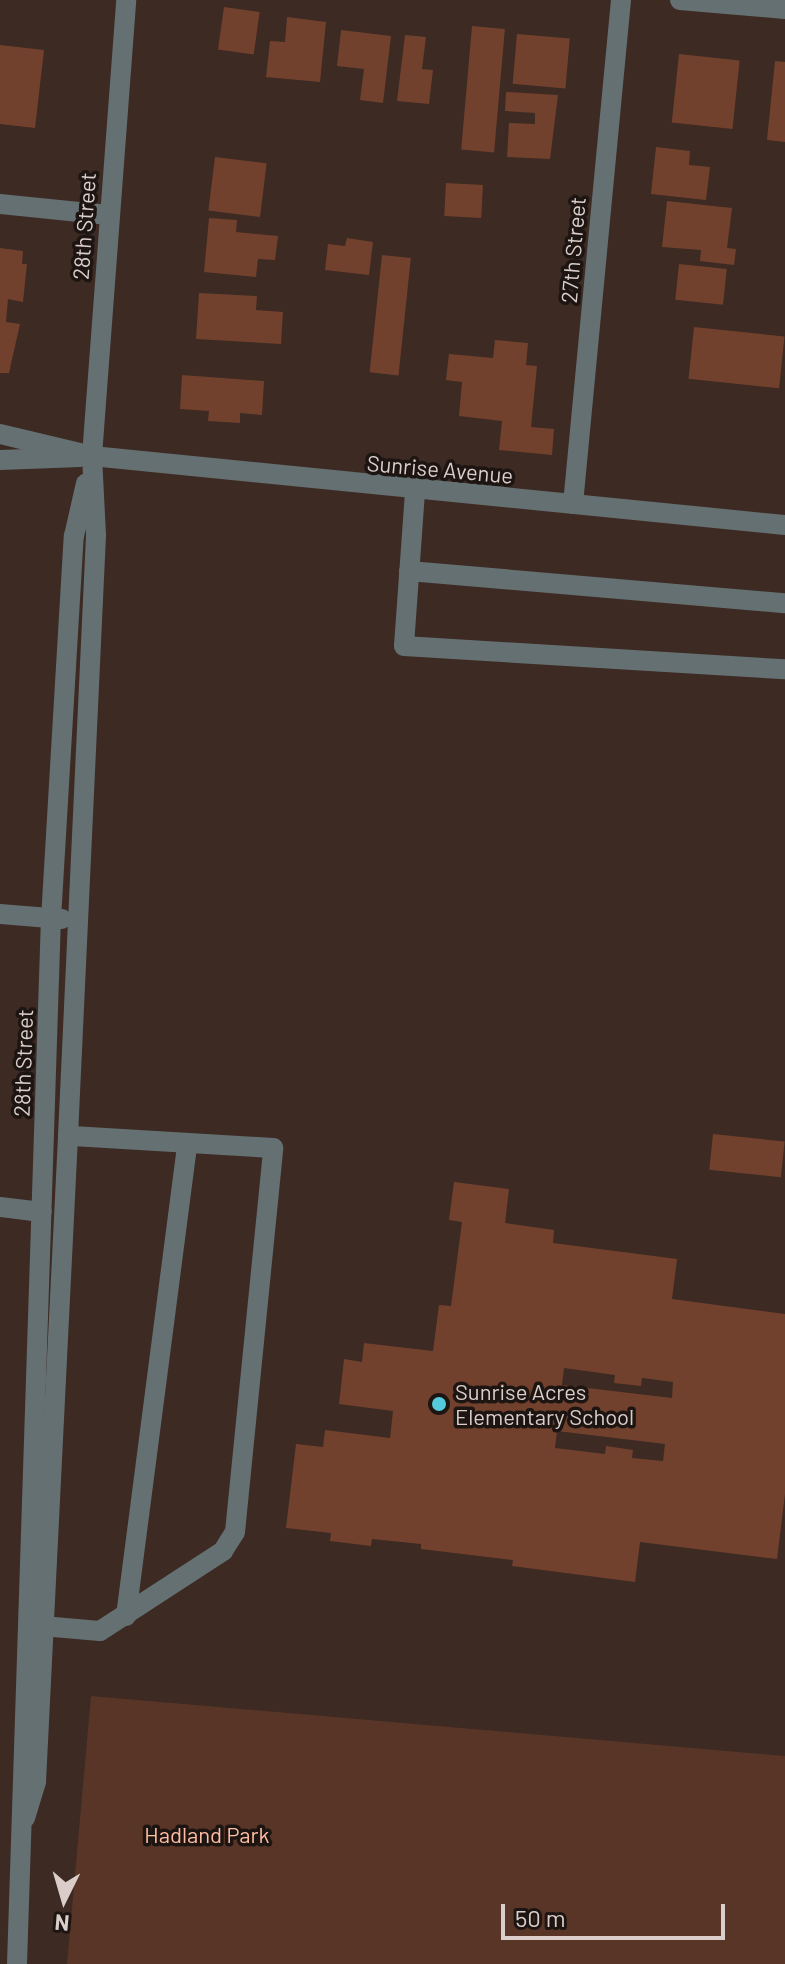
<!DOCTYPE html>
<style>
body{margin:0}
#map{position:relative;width:785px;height:1964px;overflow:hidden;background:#3c2a23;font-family:Barlow,sans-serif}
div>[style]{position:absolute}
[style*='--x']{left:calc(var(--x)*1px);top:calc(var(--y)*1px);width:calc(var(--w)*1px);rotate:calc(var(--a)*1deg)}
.green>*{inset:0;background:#593527}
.building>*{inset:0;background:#72412d;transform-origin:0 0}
.minor>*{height:20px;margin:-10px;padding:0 10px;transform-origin:10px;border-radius:10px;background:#657072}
.dots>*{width:22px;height:22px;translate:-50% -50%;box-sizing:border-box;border:4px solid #1d1512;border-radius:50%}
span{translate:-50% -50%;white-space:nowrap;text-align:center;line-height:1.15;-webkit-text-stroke:7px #1d1512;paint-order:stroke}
.street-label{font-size:22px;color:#dbceca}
.poi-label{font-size:22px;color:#dbceca}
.left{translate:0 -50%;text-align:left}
.park-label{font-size:22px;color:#ffbda3}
.north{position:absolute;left:24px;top:1860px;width:80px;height:80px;-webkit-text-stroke:6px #1d1512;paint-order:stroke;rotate:185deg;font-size:22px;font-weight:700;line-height:32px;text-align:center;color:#dbceca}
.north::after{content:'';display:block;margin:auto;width:28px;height:36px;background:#dbceca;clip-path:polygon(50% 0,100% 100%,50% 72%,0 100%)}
.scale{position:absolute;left:501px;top:1904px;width:224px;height:36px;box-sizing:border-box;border:4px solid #dbceca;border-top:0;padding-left:10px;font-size:24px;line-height:28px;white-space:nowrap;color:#dbceca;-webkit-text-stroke:6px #1d1512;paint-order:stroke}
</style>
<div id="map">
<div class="green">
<i style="clip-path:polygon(91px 1696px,785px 1756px,785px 1964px,67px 1964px)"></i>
</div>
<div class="building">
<i style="left:224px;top:7px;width:36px;height:43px;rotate:8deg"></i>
<i style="clip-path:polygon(287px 17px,326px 22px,320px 82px,266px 77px,270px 41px,285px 42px)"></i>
<i style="left:472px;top:26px;width:33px;height:124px;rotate:5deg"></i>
<i style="clip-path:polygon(341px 30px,391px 36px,383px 103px,360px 100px,364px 69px,337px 66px)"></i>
<i style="left:517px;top:34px;width:53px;height:50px;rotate:5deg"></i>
<i style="clip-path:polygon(405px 35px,426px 37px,422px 69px,433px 70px,429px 104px,397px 101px)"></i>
<i style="clip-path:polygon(0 45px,44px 50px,35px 128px,0 124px)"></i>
<i style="left:679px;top:54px;width:61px;height:69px;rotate:6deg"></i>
<i style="clip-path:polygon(775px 61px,785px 62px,785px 142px,767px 140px)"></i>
<i style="clip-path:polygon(506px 92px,558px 95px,550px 159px,507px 157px,509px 123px,535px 124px,535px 113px,505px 111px)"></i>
<i style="clip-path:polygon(656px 147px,690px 151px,689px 165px,710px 167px,706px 200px,651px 194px)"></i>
<i style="left:215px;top:157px;width:52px;height:54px;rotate:7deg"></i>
<i style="left:446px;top:183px;width:37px;height:33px;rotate:3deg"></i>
<i style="clip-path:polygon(667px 201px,732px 208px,727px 248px,736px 249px,734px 265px,700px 261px,701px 250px,662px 247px)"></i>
<i style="clip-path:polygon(209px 218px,237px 220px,236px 232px,278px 236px,275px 260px,258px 259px,256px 277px,204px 272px)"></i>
<i style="clip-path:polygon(347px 238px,373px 242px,369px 275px,325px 270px,328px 244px,345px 246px)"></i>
<i style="clip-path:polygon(0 248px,23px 251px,22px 264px,27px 264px,23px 302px,8px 299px,6px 322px,20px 324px,9px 373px,0 373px)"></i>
<i style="left:382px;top:255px;width:29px;height:118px;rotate:6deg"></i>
<i style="left:679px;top:264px;width:48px;height:36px;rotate:6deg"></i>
<i style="clip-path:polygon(199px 293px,257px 296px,256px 310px,283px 312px,281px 344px,196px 339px)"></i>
<i style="left:694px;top:327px;width:91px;height:52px;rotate:6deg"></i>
<i style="clip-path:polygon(495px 340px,528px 343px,526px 365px,537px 366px,531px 427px,554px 429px,552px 455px,499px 450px,502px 421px,459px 416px,462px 382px,446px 380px,449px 354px,493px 358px)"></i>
<i style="clip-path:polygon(182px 375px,264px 381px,262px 415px,240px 413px,240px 423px,208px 421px,209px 411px,180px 409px)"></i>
<i style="left:713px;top:1134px;width:72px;height:36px;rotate:6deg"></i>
<i style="clip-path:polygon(evenodd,454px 1182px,509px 1189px,505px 1223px,554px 1230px,553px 1243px,677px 1259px,672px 1299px,785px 1314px,785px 1494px,777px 1559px,640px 1542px,635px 1582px,512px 1566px,513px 1560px,421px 1549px,421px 1544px,372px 1539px,371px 1546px,330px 1541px,331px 1533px,286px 1528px,296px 1444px,323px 1447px,325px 1430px,390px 1438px,393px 1411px,339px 1404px,344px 1359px,362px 1362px,364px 1343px,433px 1351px,439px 1305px,451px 1306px,462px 1222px,449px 1220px,454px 1182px,564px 1368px,615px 1375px,614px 1383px,641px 1386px,642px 1378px,673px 1382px,672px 1398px,562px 1385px,564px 1368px,454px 1182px,557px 1431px,665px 1444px,663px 1461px,632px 1458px,633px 1450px,606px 1446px,605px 1454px,555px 1448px,557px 1431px)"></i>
</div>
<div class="minor">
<i style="--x:680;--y:0;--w:105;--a:4.9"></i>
<i style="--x:0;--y:204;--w:109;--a:5.8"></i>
<i style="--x:0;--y:434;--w:95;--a:13.4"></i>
<i style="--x:92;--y:456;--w:696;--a:5.69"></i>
<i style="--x:0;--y:460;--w:80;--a:-2.1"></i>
<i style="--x:415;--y:492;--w:154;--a:94.1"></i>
<i style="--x:404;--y:646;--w:382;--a:3.5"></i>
<i style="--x:573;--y:504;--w:506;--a:-84.56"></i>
<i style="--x:409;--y:571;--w:377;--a:4.9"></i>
<i style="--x:0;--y:914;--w:62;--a:4.6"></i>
<i style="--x:0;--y:1207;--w:42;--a:6.8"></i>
<i style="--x:126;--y:1616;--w:476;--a:-82.6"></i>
<i style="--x:42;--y:1626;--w:58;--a:4.9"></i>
<i style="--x:100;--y:1631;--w:147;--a:-33"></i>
<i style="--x:223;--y:1551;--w:22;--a:-58"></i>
<i style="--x:235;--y:1532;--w:386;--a:-84.3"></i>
<i style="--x:273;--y:1148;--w:205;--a:-176.6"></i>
<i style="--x:25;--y:1818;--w:38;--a:-73"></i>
<i style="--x:36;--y:1782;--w:647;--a:-87.16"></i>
<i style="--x:68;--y:1136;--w:602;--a:-87.33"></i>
<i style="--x:96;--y:535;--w:79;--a:-92.9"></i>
<i style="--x:92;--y:456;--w:457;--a:-85.7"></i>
<i style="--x:17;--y:1964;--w:1046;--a:-88.14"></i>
<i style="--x:51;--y:919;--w:384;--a:-86.6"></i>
<i style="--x:74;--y:536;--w:54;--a:-77.2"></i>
</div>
<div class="dots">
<i style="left:439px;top:1404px;background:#53cbdc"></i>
</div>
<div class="street-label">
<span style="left:84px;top:226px;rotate:-86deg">28th Street</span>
<span style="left:573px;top:250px;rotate:-85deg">27th Street</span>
<span style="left:440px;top:469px;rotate:5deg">Sunrise Avenue</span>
<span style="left:23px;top:1063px;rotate:-88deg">28th Street</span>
</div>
<div class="poi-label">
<span class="left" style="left:455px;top:1404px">Sunrise Acres<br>Elementary School</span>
</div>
<div class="park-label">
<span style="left:207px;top:1835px">Hadland Park</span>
</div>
<div class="north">N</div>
<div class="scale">50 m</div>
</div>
